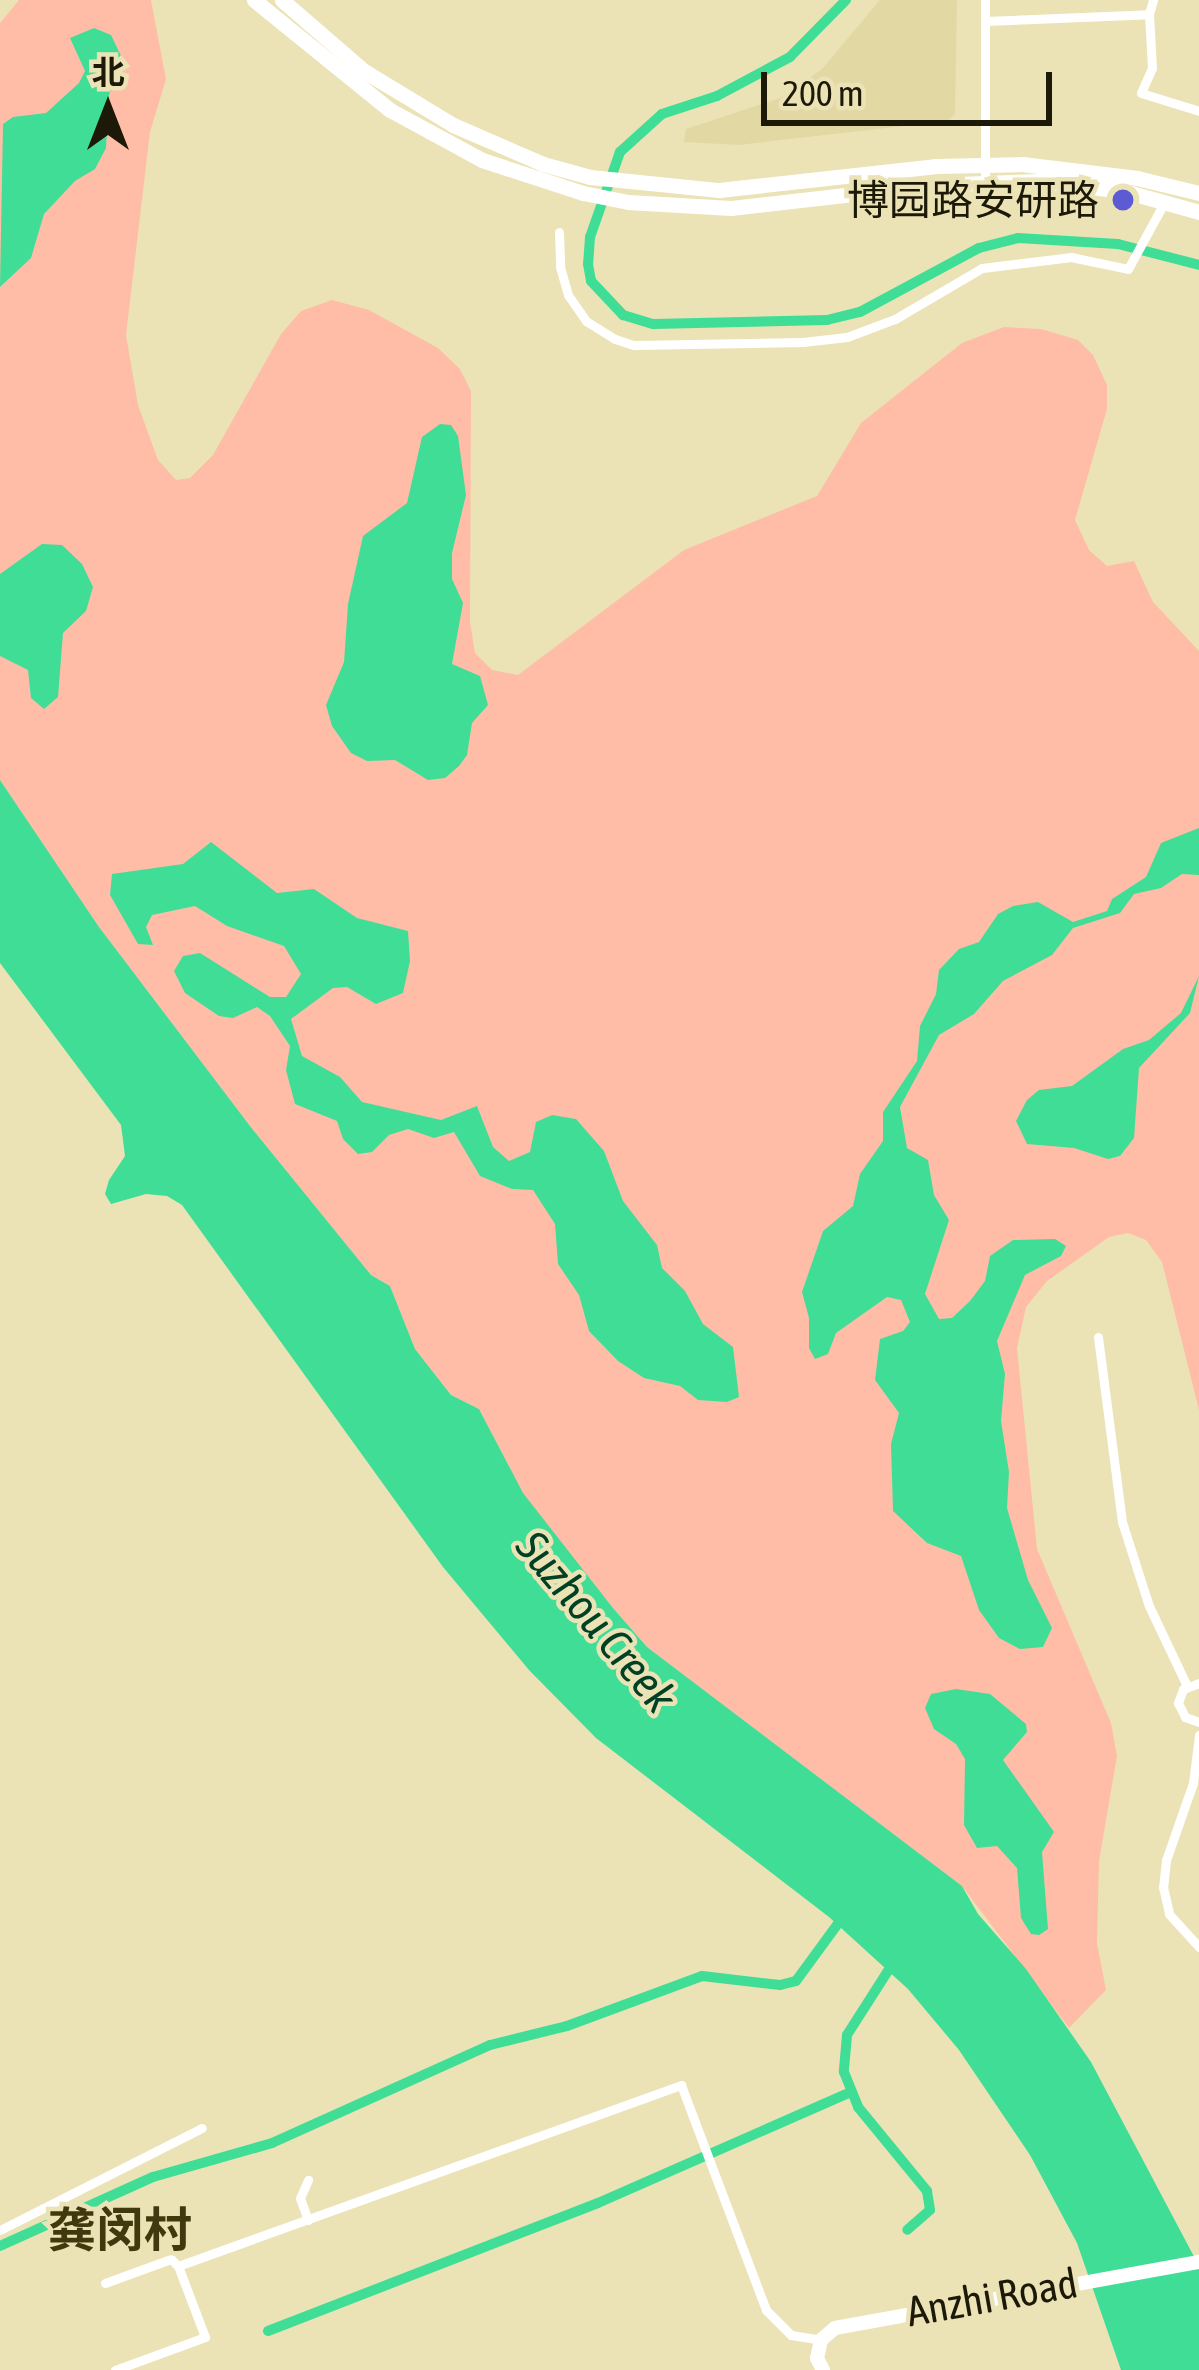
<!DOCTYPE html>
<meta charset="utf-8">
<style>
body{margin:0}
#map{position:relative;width:1199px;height:2370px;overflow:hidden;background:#ebe3b6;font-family:"Asap Condensed","Noto Sans SC",sans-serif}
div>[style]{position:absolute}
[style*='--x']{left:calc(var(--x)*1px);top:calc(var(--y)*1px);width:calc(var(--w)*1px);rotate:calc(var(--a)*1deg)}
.built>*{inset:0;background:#e2d8a4}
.green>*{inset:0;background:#ffbda8}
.water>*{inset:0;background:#40dd97}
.canal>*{height:10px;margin:-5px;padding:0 5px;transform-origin:5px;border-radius:5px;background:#40dd97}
.street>*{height:9px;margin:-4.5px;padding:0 4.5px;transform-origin:4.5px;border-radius:4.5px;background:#fff}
.secondary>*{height:14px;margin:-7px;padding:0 7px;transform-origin:7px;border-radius:7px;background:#fff}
.primary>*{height:15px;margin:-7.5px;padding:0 7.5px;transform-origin:7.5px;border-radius:7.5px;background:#fff}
.dots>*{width:33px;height:33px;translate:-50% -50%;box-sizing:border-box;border:6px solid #ebe3b6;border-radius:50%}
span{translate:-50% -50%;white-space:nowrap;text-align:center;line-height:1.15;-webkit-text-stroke:9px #ebe3b6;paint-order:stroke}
.poi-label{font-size:42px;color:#1c1908}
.right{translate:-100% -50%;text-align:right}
.street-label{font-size:42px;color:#1c1908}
.water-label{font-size:45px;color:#004126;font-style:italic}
.quarter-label{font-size:48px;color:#40390f;font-weight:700}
.north{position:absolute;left:48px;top:48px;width:120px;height:120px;-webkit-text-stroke:9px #ebe3b6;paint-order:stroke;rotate:0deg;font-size:33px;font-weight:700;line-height:48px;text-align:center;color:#1c1908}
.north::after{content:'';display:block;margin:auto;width:42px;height:54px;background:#1c1908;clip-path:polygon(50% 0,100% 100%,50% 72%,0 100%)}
.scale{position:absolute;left:761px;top:72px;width:291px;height:54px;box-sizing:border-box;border:6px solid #1c1908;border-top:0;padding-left:15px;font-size:36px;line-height:42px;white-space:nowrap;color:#1c1908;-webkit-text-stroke:9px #ebe3b6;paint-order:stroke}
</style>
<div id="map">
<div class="built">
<i style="clip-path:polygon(880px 0,957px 0,955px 114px,947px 121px,739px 145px,684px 142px,686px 129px,780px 98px,822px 69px)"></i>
</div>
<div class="green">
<i style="clip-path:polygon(19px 0,151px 0,166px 79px,150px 132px,126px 335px,138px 405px,158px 460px,176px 480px,190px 478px,213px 455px,281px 334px,301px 311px,332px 300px,369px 310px,438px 348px,460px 369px,471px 391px,470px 622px,475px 653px,492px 670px,518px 675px,684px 550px,817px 496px,861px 423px,962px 343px,1004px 327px,1041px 329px,1078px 340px,1093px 355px,1107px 385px,1107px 409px,1075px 520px,1089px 550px,1107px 566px,1134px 561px,1153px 602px,1199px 651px,1199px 1410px,1162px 1262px,1146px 1240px,1128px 1233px,1109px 1237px,1047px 1281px,1026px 1307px,1017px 1348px,1037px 1549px,1111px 1723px,1117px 1756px,1099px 1861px,1097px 1943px,1106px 1990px,1069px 2028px,962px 1886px,647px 1647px,613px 1608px,523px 1494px,479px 1409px,451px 1395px,415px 1349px,390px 1286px,371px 1275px,250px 1126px,99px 927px,0 780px,0 23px)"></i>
</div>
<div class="water">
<i style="clip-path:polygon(94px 28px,111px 35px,121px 56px,109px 95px,106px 148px,95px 169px,75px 181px,44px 214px,31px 258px,0 287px,3px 124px,13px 117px,46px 113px,79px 83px,85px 71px,70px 38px)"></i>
<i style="clip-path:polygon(440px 424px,451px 425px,458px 436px,466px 495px,452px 553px,452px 579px,463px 603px,452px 664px,480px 676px,488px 705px,472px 723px,467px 755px,459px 766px,445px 778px,428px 780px,395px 760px,367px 761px,351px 753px,332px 726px,326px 705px,344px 662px,348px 604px,363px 536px,407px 503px,422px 437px)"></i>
<i style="clip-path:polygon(42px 544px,62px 545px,82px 564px,93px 587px,86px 611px,63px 633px,58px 697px,44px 709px,31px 698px,28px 670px,0 656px,0 574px)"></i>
<i style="clip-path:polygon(0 780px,99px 927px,250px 1126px,371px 1275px,390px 1286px,415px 1349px,451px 1395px,479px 1409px,523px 1493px,613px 1608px,647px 1647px,962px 1886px,978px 1914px,1026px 1969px,1091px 2062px,1199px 2266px,1199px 2370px,1121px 2370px,1077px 2243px,1030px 2155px,959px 2050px,908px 1989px,829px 1917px,596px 1738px,529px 1670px,443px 1567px,182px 1205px,167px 1196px,146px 1194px,111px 1204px,105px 1194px,109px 1180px,125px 1156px,121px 1125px,0 963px)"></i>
<i style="clip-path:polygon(1199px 828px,1199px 875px,1182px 874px,1161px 888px,1134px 894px,1120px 913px,1073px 928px,1052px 955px,1003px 981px,974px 1014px,939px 1035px,900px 1107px,907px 1148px,928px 1160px,934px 1195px,949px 1220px,925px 1294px,939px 1319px,952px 1318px,970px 1301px,985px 1281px,990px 1256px,1013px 1240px,1055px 1239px,1066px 1246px,1061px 1256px,1025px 1275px,997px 1341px,1005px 1374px,1001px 1421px,1009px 1472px,1007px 1508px,1028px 1580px,1052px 1628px,1043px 1647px,1020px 1649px,999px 1638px,979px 1610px,961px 1556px,927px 1543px,893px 1511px,891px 1444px,899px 1413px,875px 1380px,880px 1339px,903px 1331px,910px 1322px,901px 1300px,887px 1297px,836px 1333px,828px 1354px,815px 1359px,809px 1348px,809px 1318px,802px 1292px,823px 1231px,853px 1206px,860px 1174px,883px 1141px,883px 1112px,917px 1061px,920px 1026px,936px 994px,939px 970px,959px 949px,979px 942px,998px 914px,1013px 906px,1038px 902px,1073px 922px,1107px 911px,1112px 899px,1146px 877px,1161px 843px)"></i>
<i style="clip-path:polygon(211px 842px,277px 893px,314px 889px,357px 918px,408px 931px,410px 961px,403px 993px,376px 1004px,347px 987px,333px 988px,291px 1019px,302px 1056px,340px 1077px,362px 1102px,441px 1120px,477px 1106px,493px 1147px,509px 1161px,530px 1152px,536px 1122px,552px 1115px,576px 1119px,604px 1151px,623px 1201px,657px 1245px,662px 1268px,685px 1291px,703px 1324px,733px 1347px,739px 1397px,727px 1402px,698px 1400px,680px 1386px,644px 1378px,618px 1361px,589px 1331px,579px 1295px,558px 1264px,555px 1224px,533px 1190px,512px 1189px,480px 1176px,454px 1132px,434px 1138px,408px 1129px,389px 1135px,372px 1152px,358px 1154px,343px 1139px,337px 1121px,295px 1104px,286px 1070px,290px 1046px,270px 1016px,257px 1007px,233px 1018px,219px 1016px,185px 993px,174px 971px,183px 956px,200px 953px,270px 997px,286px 997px,301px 974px,284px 946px,227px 926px,195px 906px,152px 915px,146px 927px,153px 945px,138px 944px,110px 895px,112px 874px,183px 864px)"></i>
<i style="clip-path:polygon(1199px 976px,1190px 1013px,1139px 1068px,1134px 1138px,1120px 1156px,1108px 1159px,1074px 1148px,1027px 1144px,1016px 1121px,1027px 1100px,1039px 1090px,1072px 1086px,1123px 1049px,1149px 1040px,1181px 1013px)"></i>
<i style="clip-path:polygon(956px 1689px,990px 1694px,1026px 1724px,1027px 1732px,1003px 1760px,1054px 1832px,1042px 1852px,1048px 1929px,1039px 1935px,1031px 1934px,1021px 1918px,1017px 1868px,997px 1846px,977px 1848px,964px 1825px,965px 1759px,956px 1744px,934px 1729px,925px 1708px,931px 1694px)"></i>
</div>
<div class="canal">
<i style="--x:846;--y:0;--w:80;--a:134.5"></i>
<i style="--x:790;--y:57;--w:83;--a:151.9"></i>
<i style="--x:717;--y:96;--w:58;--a:161.9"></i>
<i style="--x:662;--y:114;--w:57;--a:137.9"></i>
<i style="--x:620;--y:152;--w:90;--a:109.4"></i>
<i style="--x:590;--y:237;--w:27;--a:94"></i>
<i style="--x:588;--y:264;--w:17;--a:80"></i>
<i style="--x:591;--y:281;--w:47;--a:46.7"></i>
<i style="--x:623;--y:315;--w:31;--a:17"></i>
<i style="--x:653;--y:324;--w:174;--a:-1.3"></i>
<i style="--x:827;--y:320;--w:34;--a:-14"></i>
<i style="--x:860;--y:312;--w:135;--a:-28.3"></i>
<i style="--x:979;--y:248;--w:40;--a:-14.4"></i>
<i style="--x:1018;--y:238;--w:100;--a:3.4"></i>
<i style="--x:1118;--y:244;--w:84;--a:14.5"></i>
<i style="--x:893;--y:1963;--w:85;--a:122.6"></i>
<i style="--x:847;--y:2035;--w:37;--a:95"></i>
<i style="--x:844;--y:2072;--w:38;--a:68"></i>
<i style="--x:858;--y:2107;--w:109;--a:50.6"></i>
<i style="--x:927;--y:2191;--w:19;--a:81"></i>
<i style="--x:930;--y:2210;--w:30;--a:139"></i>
<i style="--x:0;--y:2246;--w:168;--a:-24.3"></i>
<i style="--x:153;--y:2177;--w:124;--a:-15.9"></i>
<i style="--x:272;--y:2143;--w:239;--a:-24.2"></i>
<i style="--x:490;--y:2045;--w:79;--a:-13.9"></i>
<i style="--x:567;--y:2026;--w:144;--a:-20.3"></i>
<i style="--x:702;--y:1976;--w:79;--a:6.6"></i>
<i style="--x:780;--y:1985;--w:16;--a:-14"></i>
<i style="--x:796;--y:1981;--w:83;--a:-53.8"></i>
<i style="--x:268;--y:2331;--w:354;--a:-21.2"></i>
<i style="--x:598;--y:2203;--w:274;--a:-23.7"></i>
</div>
<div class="street">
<i style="--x:985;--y:0;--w:182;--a:90"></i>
<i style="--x:1149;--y:14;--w:54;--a:86.8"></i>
<i style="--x:1152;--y:68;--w:27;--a:114"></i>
<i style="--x:1141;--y:93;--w:61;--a:17.2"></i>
<i style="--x:985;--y:21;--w:164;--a:-2.4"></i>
<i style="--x:1149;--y:14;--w:15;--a:-74"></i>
<i style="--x:559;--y:232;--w:35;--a:88"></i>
<i style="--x:560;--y:267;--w:29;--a:74"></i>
<i style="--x:568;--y:295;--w:32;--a:55"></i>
<i style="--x:586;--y:321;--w:34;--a:32"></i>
<i style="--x:615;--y:339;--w:20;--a:18"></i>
<i style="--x:634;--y:345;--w:169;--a:-1"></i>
<i style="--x:803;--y:342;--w:44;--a:-6.5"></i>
<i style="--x:847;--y:337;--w:51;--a:-20.6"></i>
<i style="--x:895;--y:319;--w:101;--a:-30.4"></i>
<i style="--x:982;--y:268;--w:90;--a:-7"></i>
<i style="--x:1071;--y:257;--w:58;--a:11.9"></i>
<i style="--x:1128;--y:269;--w:75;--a:-61.4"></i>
<i style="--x:1098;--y:1337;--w:187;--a:82.6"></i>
<i style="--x:1122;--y:1522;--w:88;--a:72.2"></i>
<i style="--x:1149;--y:1606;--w:89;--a:64.6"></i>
<i style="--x:1199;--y:1683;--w:17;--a:159"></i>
<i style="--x:1183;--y:1689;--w:15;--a:110"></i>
<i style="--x:1178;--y:1703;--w:16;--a:63"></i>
<i style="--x:1185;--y:1717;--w:15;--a:20"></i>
<i style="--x:1199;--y:1735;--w:48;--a:97.1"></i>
<i style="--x:1193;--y:1783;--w:82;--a:109.3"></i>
<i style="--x:1166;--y:1860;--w:27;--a:96"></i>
<i style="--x:1163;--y:1887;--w:28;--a:77"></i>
<i style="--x:1169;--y:1914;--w:45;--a:47.7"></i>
<i style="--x:308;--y:2220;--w:23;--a:-110"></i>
<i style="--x:300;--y:2198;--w:20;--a:-66"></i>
<i style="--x:0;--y:2230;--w:226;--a:-26.8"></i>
<i style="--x:105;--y:2283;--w:70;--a:-20"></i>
<i style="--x:171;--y:2259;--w:10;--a:45"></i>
<i style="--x:178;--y:2266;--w:535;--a:-19.79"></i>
<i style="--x:681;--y:2085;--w:241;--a:69.3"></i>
<i style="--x:766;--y:2310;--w:35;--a:45"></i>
<i style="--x:791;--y:2335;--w:30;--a:9"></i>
<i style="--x:115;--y:2370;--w:96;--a:-20.1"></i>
<i style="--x:205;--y:2337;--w:76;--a:-110.8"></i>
</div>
<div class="secondary">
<i style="--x:823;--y:2370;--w:13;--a:-117"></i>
<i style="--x:817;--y:2358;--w:18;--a:-77"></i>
<i style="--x:821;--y:2340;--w:18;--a:-41"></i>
<i style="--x:835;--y:2328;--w:370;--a:-10.3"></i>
</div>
<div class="primary">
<i style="--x:254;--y:0;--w:175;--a:39"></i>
<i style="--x:390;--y:110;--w:105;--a:28.5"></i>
<i style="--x:482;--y:160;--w:106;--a:18.1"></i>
<i style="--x:583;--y:193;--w:46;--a:11.3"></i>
<i style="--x:628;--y:202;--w:103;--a:3.3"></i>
<i style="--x:731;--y:208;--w:203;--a:-6.5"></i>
<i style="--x:933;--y:185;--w:106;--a:-2.2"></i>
<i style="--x:1039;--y:181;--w:86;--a:6.7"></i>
<i style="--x:1124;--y:191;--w:78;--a:15.6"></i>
<i style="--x:282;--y:0;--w:108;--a:40.9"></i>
<i style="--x:364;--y:71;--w:104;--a:31.2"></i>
<i style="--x:453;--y:125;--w:98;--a:23.4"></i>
<i style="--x:543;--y:164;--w:49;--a:15.5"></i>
<i style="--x:590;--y:177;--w:130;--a:5.8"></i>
<i style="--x:719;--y:190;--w:217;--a:-6.3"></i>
<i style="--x:935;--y:166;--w:87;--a:-1.3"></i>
<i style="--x:1022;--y:164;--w:116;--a:6.9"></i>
<i style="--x:1137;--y:178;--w:64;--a:13.6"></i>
</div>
<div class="dots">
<i style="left:1123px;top:200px;background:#5d5bd4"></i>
</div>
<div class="poi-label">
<span class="right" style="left:1099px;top:200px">博园路安研路</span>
</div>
<div class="street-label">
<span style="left:992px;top:2297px;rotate:-10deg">Anzhi Road</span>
</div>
<div class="water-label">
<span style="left:596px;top:1622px;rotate:50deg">Suzhou Creek</span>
</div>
<div class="quarter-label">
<span style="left:120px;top:2230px">龚闵村</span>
</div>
<div class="north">北</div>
<div class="scale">200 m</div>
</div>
